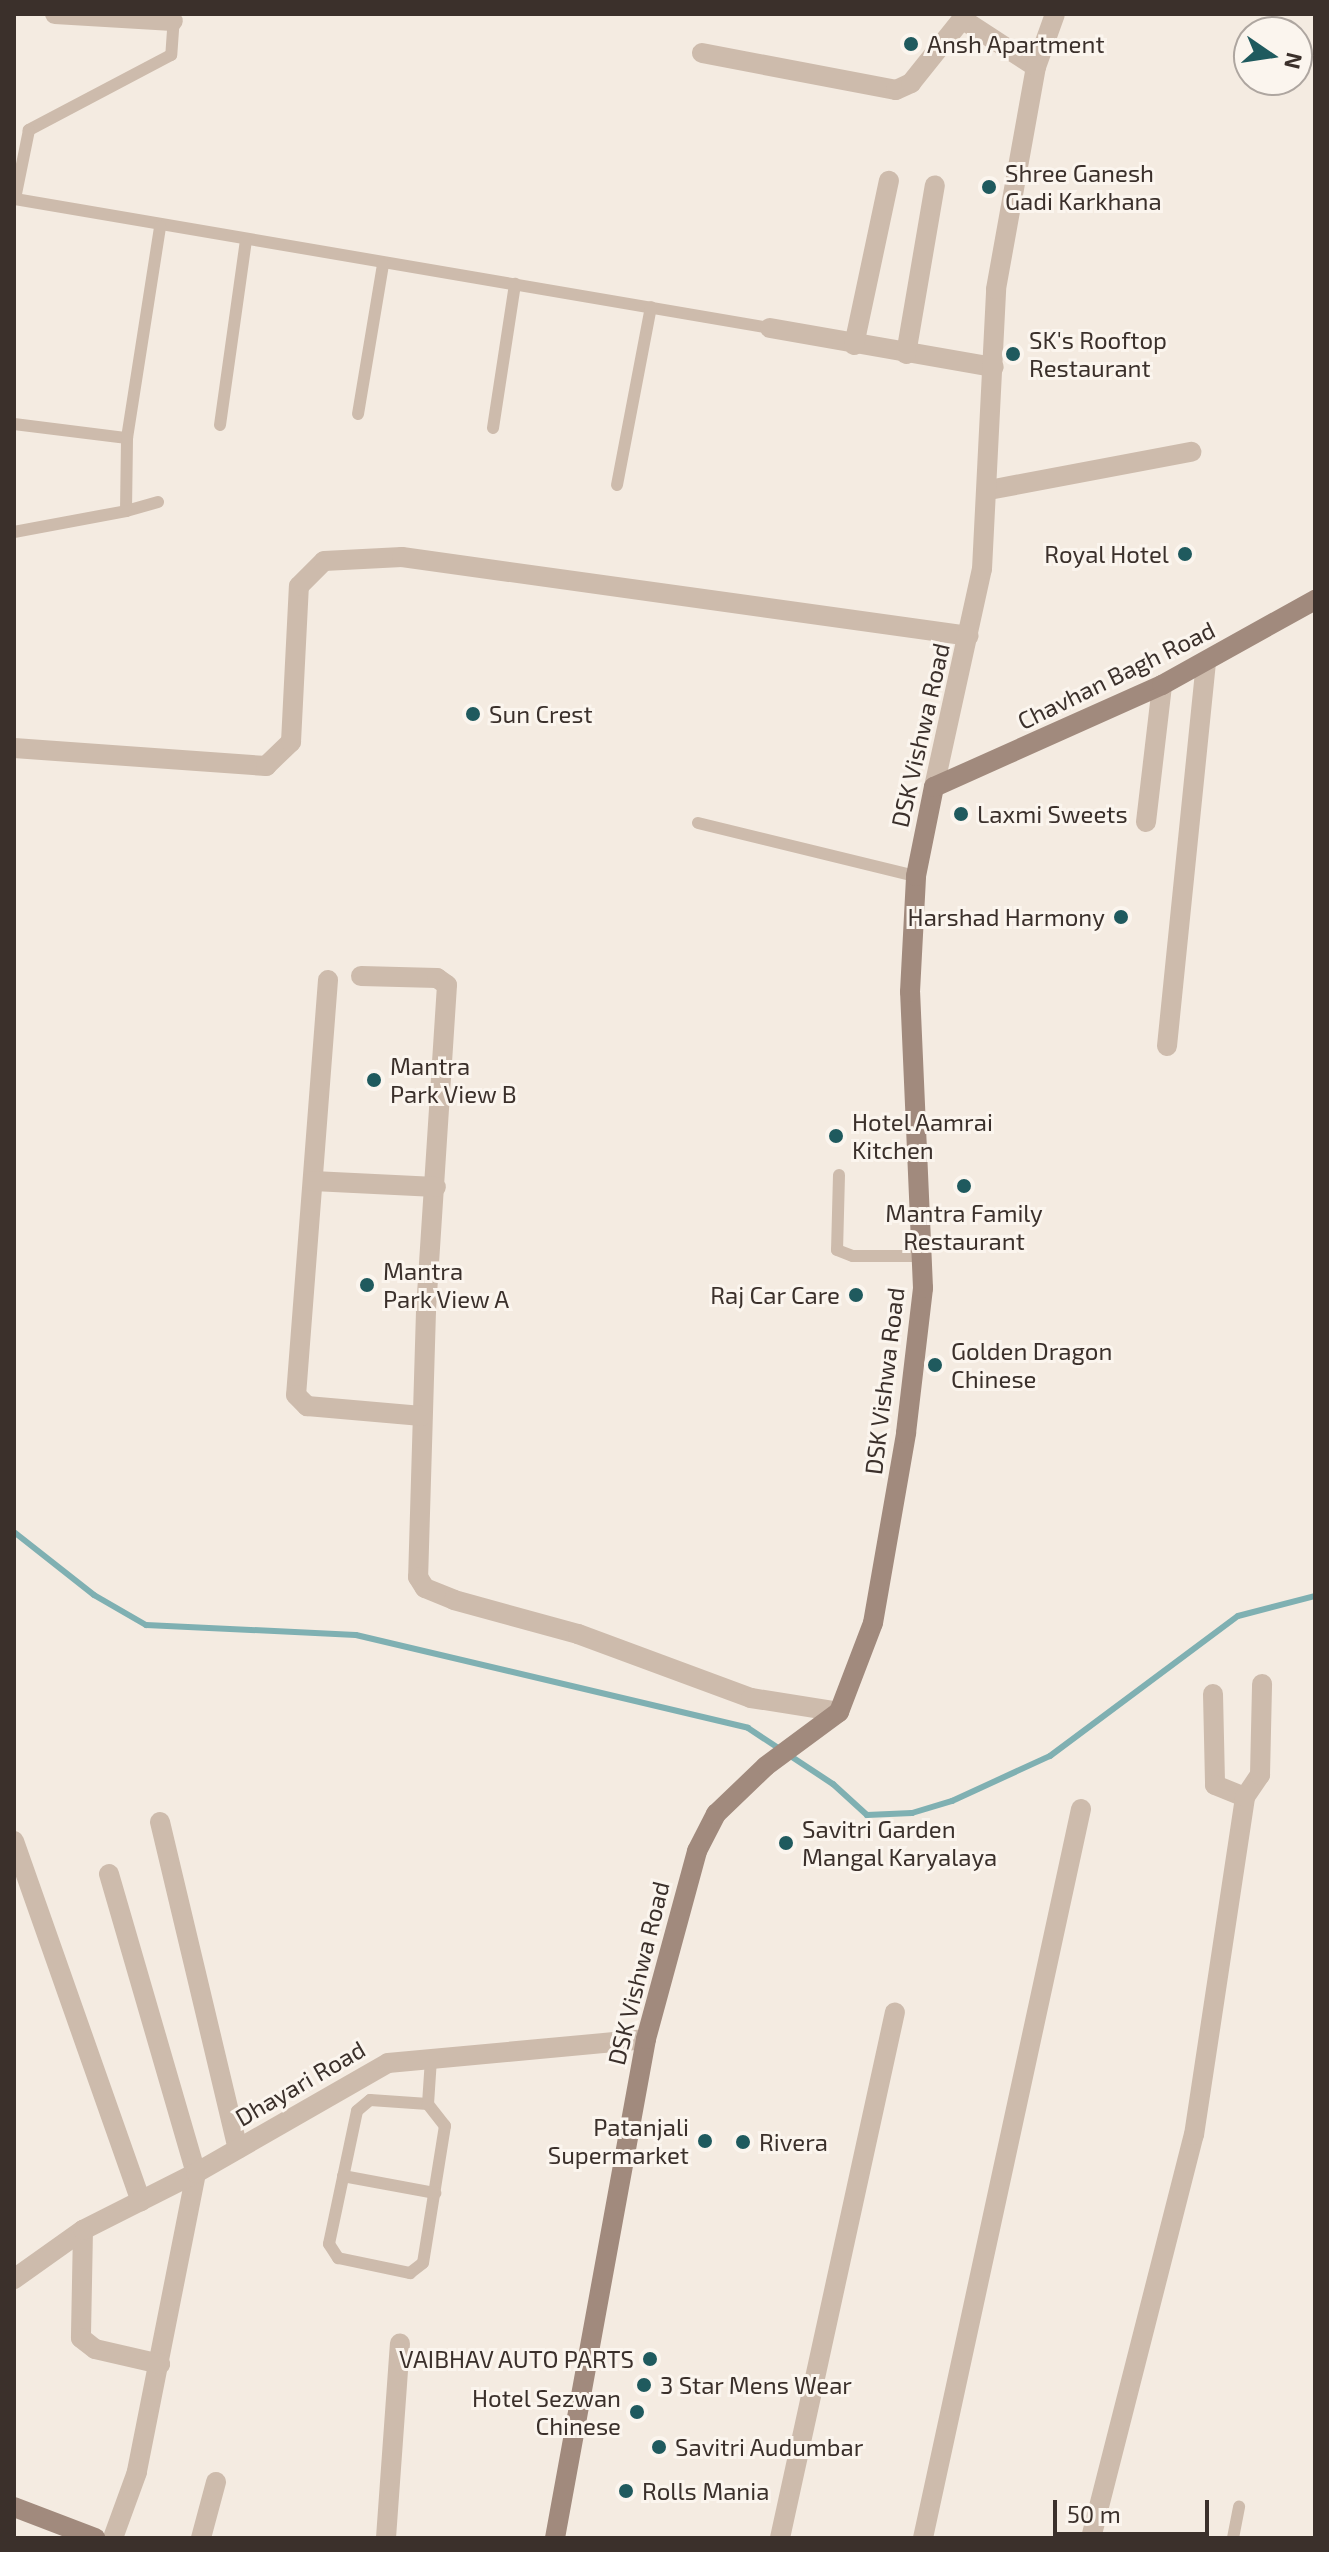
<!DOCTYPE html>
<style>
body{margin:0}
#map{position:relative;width:1329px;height:2552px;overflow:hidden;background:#f4ebe1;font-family:"Exo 2",sans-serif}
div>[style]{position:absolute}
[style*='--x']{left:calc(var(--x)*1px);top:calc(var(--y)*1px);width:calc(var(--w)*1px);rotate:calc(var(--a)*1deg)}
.stream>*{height:6px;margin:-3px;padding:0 3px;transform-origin:3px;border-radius:3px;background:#7fb0b2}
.lane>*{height:12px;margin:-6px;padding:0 6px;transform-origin:6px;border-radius:6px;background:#cdbbac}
.street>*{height:20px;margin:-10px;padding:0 10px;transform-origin:10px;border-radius:10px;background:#cdbbac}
.secondary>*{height:20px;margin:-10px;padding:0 10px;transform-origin:10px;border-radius:10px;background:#a18a7d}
.dots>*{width:22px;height:22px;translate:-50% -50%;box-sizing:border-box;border:4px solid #fbf5ee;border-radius:50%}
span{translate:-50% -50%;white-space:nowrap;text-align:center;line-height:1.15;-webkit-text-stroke:6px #fbf5ee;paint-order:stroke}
.poi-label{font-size:24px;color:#3b302b}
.left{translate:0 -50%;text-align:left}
.right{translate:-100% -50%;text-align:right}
.street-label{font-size:24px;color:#3b302b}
.frame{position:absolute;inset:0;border:16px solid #3b302b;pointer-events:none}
.north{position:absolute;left:1233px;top:16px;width:80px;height:80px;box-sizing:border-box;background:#fbf5ee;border:2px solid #aea6a0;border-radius:50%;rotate:103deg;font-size:22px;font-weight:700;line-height:32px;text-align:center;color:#3b302b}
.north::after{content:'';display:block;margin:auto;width:28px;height:36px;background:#1f5a5e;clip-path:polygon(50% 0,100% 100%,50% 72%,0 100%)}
.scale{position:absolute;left:1053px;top:2500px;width:156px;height:36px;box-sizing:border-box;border:4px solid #3b302b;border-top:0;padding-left:10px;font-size:24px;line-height:28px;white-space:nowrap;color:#3b302b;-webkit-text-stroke:6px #fbf5ee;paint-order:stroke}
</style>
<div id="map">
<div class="stream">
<i style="--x:14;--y:1532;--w:102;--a:38.2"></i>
<i style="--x:94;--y:1595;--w:60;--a:30"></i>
<i style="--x:146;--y:1625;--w:210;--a:2.7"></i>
<i style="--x:356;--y:1635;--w:403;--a:13.3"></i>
<i style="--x:748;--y:1728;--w:102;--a:33.4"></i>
<i style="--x:833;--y:1784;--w:46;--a:42.4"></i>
<i style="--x:867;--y:1815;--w:45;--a:-2.5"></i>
<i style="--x:912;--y:1813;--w:42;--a:-16.7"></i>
<i style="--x:952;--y:1801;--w:108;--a:-24.7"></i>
<i style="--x:1050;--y:1756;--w:234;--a:-36.7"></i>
<i style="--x:1238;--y:1616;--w:80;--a:-14.6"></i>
</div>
<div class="lane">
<i style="--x:174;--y:16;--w:39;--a:94"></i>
<i style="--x:171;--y:55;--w:161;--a:152.2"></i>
<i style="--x:29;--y:130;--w:70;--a:101.5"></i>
<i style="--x:15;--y:199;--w:766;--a:9.7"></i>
<i style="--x:358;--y:414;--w:152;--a:-80.5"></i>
<i style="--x:14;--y:424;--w:114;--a:7.1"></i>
<i style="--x:220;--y:425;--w:186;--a:-82"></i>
<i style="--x:493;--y:428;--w:146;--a:-81.3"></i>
<i style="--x:617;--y:485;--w:181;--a:-79.2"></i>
<i style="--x:158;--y:502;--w:33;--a:164"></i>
<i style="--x:126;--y:511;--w:73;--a:-89.2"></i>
<i style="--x:127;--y:438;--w:214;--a:-81.1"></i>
<i style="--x:14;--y:532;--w:114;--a:-10.6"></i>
<i style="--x:698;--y:823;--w:224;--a:13.7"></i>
<i style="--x:839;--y:1175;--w:75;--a:91.5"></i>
<i style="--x:837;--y:1250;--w:17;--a:21"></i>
<i style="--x:853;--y:1256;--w:69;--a:0"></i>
<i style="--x:428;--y:2104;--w:58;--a:-176.1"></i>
<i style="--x:370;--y:2100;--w:17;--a:140"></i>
<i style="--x:357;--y:2111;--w:136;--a:101.9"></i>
<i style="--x:329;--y:2244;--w:17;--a:57"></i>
<i style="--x:338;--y:2258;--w:74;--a:11.8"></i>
<i style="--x:410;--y:2273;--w:16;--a:-38"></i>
<i style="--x:423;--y:2263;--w:139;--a:-80.9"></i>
<i style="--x:445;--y:2126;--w:28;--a:-128"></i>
<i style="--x:428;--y:2104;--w:45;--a:-86.2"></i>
<i style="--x:343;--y:2176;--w:94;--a:10.5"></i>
<i style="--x:1233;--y:2538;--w:32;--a:-79"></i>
</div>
<div class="street">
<i style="--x:55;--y:14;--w:118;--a:3.4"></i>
<i style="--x:964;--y:14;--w:5;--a:112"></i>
<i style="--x:962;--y:19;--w:88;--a:33"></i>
<i style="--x:702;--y:53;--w:197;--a:10.8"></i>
<i style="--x:896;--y:90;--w:17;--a:-25"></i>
<i style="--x:911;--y:83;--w:82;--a:-51.4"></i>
<i style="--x:770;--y:328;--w:227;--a:9.9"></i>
<i style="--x:854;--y:345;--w:168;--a:-78"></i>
<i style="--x:906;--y:354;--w:171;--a:-80.3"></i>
<i style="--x:989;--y:490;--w:206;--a:-10.7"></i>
<i style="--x:14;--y:748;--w:253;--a:4.1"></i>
<i style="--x:266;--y:766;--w:35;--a:-44"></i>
<i style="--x:291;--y:742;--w:156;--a:-87.1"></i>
<i style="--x:299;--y:586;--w:35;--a:-45"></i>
<i style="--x:324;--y:561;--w:78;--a:-2.9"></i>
<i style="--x:402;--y:557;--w:572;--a:7.93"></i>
<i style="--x:934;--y:787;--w:223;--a:-77.6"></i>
<i style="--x:982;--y:569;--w:280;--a:-87.1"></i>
<i style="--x:996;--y:289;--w:226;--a:-79.8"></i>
<i style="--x:1036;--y:67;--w:56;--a:-70.3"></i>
<i style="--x:1146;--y:822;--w:138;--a:-83.3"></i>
<i style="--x:361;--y:976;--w:76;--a:1.5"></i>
<i style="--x:437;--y:978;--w:12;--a:35"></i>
<i style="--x:447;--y:985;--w:327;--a:93.7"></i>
<i style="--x:426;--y:1311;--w:266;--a:91.7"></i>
<i style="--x:418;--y:1577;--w:13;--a:58"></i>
<i style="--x:425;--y:1588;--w:31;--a:22"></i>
<i style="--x:454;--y:1600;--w:129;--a:15.3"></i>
<i style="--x:578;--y:1634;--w:184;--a:20.3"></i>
<i style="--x:751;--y:1698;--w:89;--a:9"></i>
<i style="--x:328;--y:980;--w:416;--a:94.4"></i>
<i style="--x:296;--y:1395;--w:16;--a:45"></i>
<i style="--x:307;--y:1406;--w:115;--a:5"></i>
<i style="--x:1167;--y:1046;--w:386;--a:-84.2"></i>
<i style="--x:313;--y:1181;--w:123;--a:2.8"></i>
<i style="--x:1213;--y:1694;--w:91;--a:88.7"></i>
<i style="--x:1215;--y:1785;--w:32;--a:22"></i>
<i style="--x:160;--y:1822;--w:336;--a:76.6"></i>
<i style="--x:14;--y:1841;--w:382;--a:70.6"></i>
<i style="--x:109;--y:1874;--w:311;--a:73.8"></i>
<i style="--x:196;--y:2173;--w:305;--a:101.2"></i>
<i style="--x:137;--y:2472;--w:70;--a:110"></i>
<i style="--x:83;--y:2230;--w:108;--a:91.1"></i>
<i style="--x:81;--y:2338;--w:18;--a:38"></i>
<i style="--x:95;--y:2349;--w:67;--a:13"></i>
<i style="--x:14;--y:2279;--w:85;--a:-35.4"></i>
<i style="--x:83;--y:2230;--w:127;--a:-26.8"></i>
<i style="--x:196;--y:2173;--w:221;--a:-29.8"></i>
<i style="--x:388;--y:2063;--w:259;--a:-5.3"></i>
<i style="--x:201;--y:2538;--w:58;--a:-75"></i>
<i style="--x:386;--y:2538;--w:195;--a:-85.9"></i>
<i style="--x:780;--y:2538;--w:538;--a:-77.67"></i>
<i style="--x:923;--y:2538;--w:746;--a:-77.77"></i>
<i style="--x:1091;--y:2538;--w:416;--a:-75.7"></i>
<i style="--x:1194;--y:2135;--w:342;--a:-81.4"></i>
<i style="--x:1245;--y:1797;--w:27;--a:-56"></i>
<i style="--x:1260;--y:1775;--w:91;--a:-88.7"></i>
</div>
<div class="secondary">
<i style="--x:14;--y:2507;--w:87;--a:20.9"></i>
<i style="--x:555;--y:2538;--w:507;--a:-79.66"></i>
<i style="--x:646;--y:2039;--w:195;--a:-74.8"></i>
<i style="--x:697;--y:1851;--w:42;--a:-62.8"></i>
<i style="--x:716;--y:1814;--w:69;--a:-43.8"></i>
<i style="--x:766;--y:1766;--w:91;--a:-36.5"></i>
<i style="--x:839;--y:1712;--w:95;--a:-69.1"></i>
<i style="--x:873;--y:1623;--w:193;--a:-80.1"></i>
<i style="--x:906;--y:1433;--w:146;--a:-83.3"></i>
<i style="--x:923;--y:1288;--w:296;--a:-92.5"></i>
<i style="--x:910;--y:992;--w:116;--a:-87"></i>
<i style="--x:916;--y:876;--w:91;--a:-78.6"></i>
<i style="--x:934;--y:787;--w:250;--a:-24.1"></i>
<i style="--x:1162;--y:685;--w:175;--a:-29.1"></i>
</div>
<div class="dots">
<i style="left:911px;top:44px;background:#1f5a5e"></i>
<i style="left:989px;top:187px;background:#1f5a5e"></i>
<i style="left:1013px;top:354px;background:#1f5a5e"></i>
<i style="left:1185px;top:554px;background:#1f5a5e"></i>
<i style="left:473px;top:714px;background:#1f5a5e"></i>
<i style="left:961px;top:814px;background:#1f5a5e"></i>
<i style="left:1121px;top:917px;background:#1f5a5e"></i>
<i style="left:374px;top:1080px;background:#1f5a5e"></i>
<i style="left:836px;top:1136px;background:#1f5a5e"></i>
<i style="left:964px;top:1186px;background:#1f5a5e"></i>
<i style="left:367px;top:1285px;background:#1f5a5e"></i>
<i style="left:856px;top:1295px;background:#1f5a5e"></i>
<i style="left:935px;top:1365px;background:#1f5a5e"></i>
<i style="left:786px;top:1843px;background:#1f5a5e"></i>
<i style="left:705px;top:2141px;background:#1f5a5e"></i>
<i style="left:743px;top:2142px;background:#1f5a5e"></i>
<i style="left:650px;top:2359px;background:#1f5a5e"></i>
<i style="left:644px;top:2385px;background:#1f5a5e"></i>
<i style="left:637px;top:2412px;background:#1f5a5e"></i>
<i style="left:659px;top:2447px;background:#1f5a5e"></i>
<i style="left:626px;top:2491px;background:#1f5a5e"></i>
</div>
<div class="poi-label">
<span class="left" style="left:927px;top:44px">Ansh Apartment</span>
<span class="left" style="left:1005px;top:187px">Shree Ganesh<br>Gadi Karkhana</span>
<span class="left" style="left:1029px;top:354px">SK's Rooftop<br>Restaurant</span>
<span class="right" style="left:1169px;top:554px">Royal Hotel</span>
<span class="left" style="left:489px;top:714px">Sun Crest</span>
<span class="left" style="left:977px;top:814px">Laxmi Sweets</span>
<span class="right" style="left:1105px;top:917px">Harshad Harmony</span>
<span class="left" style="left:390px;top:1080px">Mantra<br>Park View B</span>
<span class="left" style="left:852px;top:1136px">Hotel Aamrai<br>Kitchen</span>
<span style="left:964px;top:1227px">Mantra Family<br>Restaurant</span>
<span class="left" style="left:383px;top:1285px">Mantra<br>Park View A</span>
<span class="right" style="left:840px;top:1295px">Raj Car Care</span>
<span class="left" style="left:951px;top:1365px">Golden Dragon<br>Chinese</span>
<span class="left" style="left:802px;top:1843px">Savitri Garden<br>Mangal Karyalaya</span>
<span class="right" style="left:689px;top:2141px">Patanjali<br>Supermarket</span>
<span class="left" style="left:759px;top:2142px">Rivera</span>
<span class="right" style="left:634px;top:2359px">VAIBHAV AUTO PARTS</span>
<span class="left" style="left:660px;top:2385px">3 Star Mens Wear</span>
<span class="right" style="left:621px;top:2412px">Hotel Sezwan<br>Chinese</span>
<span class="left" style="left:675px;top:2447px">Savitri Audumbar</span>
<span class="left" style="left:642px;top:2491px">Rolls Mania</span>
</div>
<div class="street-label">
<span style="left:1116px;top:675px;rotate:-26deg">Chavhan Bagh Road</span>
<span style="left:920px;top:735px;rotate:-77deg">DSK Vishwa Road</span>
<span style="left:884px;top:1381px;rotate:-83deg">DSK Vishwa Road</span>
<span style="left:638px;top:1973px;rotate:-76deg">DSK Vishwa Road</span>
<span style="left:300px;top:2083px;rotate:-30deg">Dhayari Road</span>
</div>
<div class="frame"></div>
<div class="north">N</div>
<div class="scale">50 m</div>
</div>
